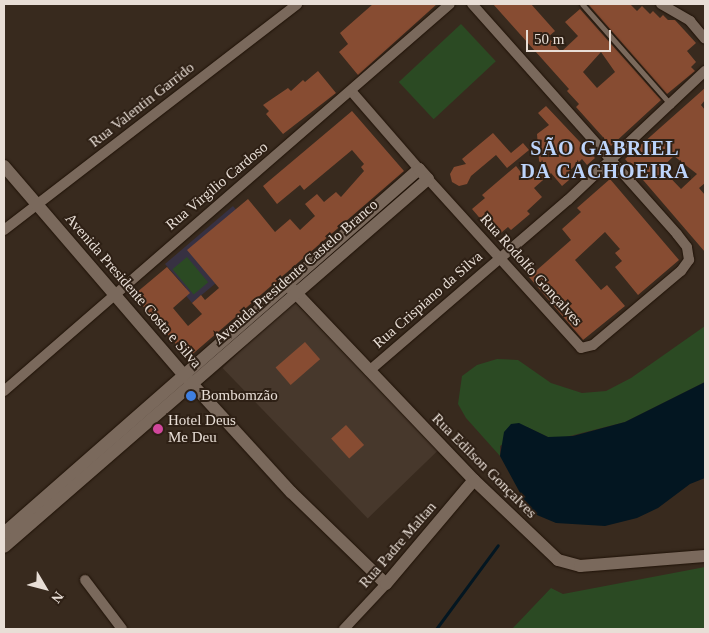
<!DOCTYPE html>
<meta charset="utf-8">
<style>
body{margin:0}
#map{position:relative;width:709px;height:633px;overflow:hidden;background:#382a1e;font-family:Georgia,serif}
div>[style]{position:absolute}
[style*='--x']{left:calc(var(--x)*1px);top:calc(var(--y)*1px);width:calc(var(--w)*1px);rotate:calc(var(--a)*1deg)}
.industrial>*{inset:0;background:#47382c;transform-origin:0 0}
.education>*{inset:0;background:#373142}
.green>*{inset:0;background:#2b4a23;transform-origin:0 0}
.water>*{inset:0;background:#031621}
.stream>*{height:3px;margin:-1.5px;padding:0 1.5px;transform-origin:1.5px;border-radius:1.5px;background:#031621}
.building>*{inset:0;background:#874c32;transform-origin:0 0}
.roads{filter:drop-shadow(0 0 1px #1f1207) drop-shadow(0 0 1px #1f1207)}
.service>*{height:5px;margin:-2.5px;padding:0 2.5px;transform-origin:2.5px;border-radius:2.5px;background:#7a695c}
.minor>*{height:10px;margin:-5px;padding:0 5px;transform-origin:5px;border-radius:5px;background:#7a695c}
.tertiary>*{height:12px;margin:-6px;padding:0 6px;transform-origin:6px;border-radius:6px;background:#7a695c}
.dots>*{width:14px;height:14px;translate:-50% -50%;box-sizing:border-box;border:2px solid #2e2015;border-radius:50%}
span{translate:-50% -50%;white-space:nowrap;text-align:center;line-height:1.15;-webkit-text-stroke:4px #2e2015;paint-order:stroke}
.street-label{font-size:15px;color:#e8ded6}
.poi-label{font-size:15px;color:#e8ded6}
.left{translate:0 -50%;text-align:left}
.district-label{font-size:20px;color:#bdd4fb;font-weight:700;letter-spacing:1px}
.frame{position:absolute;inset:0;border:5px solid #e8ded6;pointer-events:none}
.north{position:absolute;left:20px;top:563px;width:50px;height:50px;-webkit-text-stroke:4px #2e2015;paint-order:stroke;rotate:127deg;font-size:14px;font-weight:700;line-height:20px;text-align:center;color:#e8ded6}
.north::after{content:'';display:block;margin:auto;width:18px;height:22px;background:#e8ded6;clip-path:polygon(50% 0,100% 100%,50% 72%,0 100%)}
.scale{position:absolute;left:526px;top:30px;width:85px;height:22px;box-sizing:border-box;border:2px solid #e8ded6;border-top:0;padding-left:6px;font-size:15px;line-height:18px;white-space:nowrap;color:#e8ded6;-webkit-text-stroke:4px #2e2015;paint-order:stroke}
</style>
<div id="map">
<div class="industrial">
<i style="left:293px;top:300px;width:209px;height:98px;rotate:46deg"></i>
</div>
<div class="education">
<i style="clip-path:polygon(233px 206px,264px 243px,192px 303px,183px 292px,186px 288px,165px 264px)"></i>
</div>
<div class="green">
<i style="left:461px;top:24px;width:51px;height:85px;rotate:47deg"></i>
<i style="left:187px;top:257px;width:33px;height:19px;rotate:50deg"></i>
<i style="clip-path:polygon(705px 326px,705px 382px,625px 422px,562px 438px,548px 437px,527px 427px,500px 446px,500px 456px,466px 418px,458px 404px,462px 376px,477px 365px,497px 359px,518px 360px,551px 383px,582px 393px,606px 391px,631px 378px)"></i>
<i style="clip-path:polygon(705px 567px,705px 629px,512px 629px,551px 588px,563px 594px)"></i>
</div>
<div class="water">
<i style="clip-path:polygon(705px 382px,705px 478px,690px 484px,658px 508px,637px 518px,605px 526px,556px 523px,537px 515px,525px 502px,500px 456px,504px 432px,511px 424px,519px 423px,548px 437px,573px 436px,625px 422px)"></i>
</div>
<div class="stream">
<i style="--x:436;--y:629;--w:104;--a:-53.6"></i>
</div>
<div class="building">
<i style="clip-path:polygon(373px 4px,437px 4px,358px 75px,339px 52px,348px 44px,340px 33px)"></i>
<i style="clip-path:polygon(evenodd,493px 4px,531px 4px,555px 31px,548px 37px,561px 52px,578px 36px,565px 22px,580px 9px,661px 100px,611px 146px,576px 107px,579px 104px,567px 91px,569px 89px,493px 4px,601px 52px,615px 72px,597px 88px,583px 72px,601px 52px)"></i>
<i style="clip-path:polygon(588px 4px,630px 4px,637px 11px,642px 6px,650px 14px,653px 11px,660px 18px,663px 15px,668px 20px,675px 20px,696px 43px,687px 51px,696px 62px,691px 67px,695px 71px,667px 94px)"></i>
<i style="clip-path:polygon(318px 71px,336px 93px,283px 134px,266px 114px,269px 111px,263px 105px,288px 88px,291px 91px,303px 80px,305px 82px)"></i>
<i style="clip-path:polygon(evenodd,705px 88px,705px 100px,701px 105px,705px 110px,705px 183px,699px 188px,705px 195px,705px 252px,625px 159px,705px 88px,674px 156px,697px 174px,681px 189px,661px 168px,674px 156px)"></i>
<i style="clip-path:polygon(546px 106px,595px 158px,587px 165px,582px 159px,565px 175px,569px 180px,562px 186px,551px 173px,534px 188px,542px 197px,527px 211px,530px 214px,511px 230px,508px 227px,496px 237px,472px 209px,485px 198px,482px 195px,516px 166px,527px 180px,543px 166px,539px 161px,537px 134px,549px 125px,538px 113px)"></i>
<i style="clip-path:polygon(352px 111px,404px 171px,188px 358px,136px 298px,136px 293px,167px 267px,190px 293px,173px 308px,188px 326px,202px 314px,192px 303px,201px 295px,205px 300px,219px 288px,187px 250px,248px 199px,275px 232px,290px 219px,300px 230px,315px 216px,305px 204px,317px 194px,324px 202px,336px 192px,341px 197px,364px 171px,361px 167px,364px 164px,352px 150px,304px 190px,300px 185px,277px 204px,263px 186px)"></i>
<i style="clip-path:polygon(493px 133px,511px 153px,523px 143px,529px 150px,507px 168px,496px 155px,471px 176px,467px 184px,459px 186px,452px 182px,450px 174px,454px 167px,466px 164px,462px 159px)"></i>
<i style="clip-path:polygon(610px 179px,679px 260px,638px 295px,615px 267px,622px 261px,615px 253px,620px 249px,605px 232px,575px 260px,601px 290px,607px 285px,625px 306px,583px 340px,529px 277px,571px 240px,562px 229px,581px 212px,577px 208px)"></i>
<i style="left:305px;top:342px;width:23px;height:39px;rotate:49deg"></i>
<i style="left:346px;top:425px;width:27px;height:20px;rotate:48deg"></i>
</div>
<div class="roads">
<div class="service">
<i style="--x:582;--y:4;--w:135;--a:48.6"></i>
</div>
<div class="minor">
<i style="--x:661;--y:4;--w:34;--a:30"></i>
<i style="--x:690;--y:21;--w:23;--a:50"></i>
<i style="--x:352;--y:92;--w:102;--a:49"></i>
<i style="--x:428;--y:179;--w:228;--a:47.8"></i>
<i style="--x:581;--y:348;--w:12;--a:-14"></i>
<i style="--x:593;--y:345;--w:115;--a:-40.1"></i>
<i style="--x:681;--y:271;--w:14;--a:-54"></i>
<i style="--x:689;--y:260;--w:13;--a:-99"></i>
<i style="--x:687;--y:247;--w:16;--a:-128"></i>
<i style="--x:677;--y:234;--w:308;--a:-131.7"></i>
<i style="--x:4;--y:230;--w:370;--a:-37.6"></i>
<i style="--x:369;--y:371;--w:262;--a:-40.7"></i>
<i style="--x:568;--y:200;--w:188;--a:-43.3"></i>
<i style="--x:4;--y:391;--w:590;--a:-40.95"></i>
<i style="--x:85;--y:580;--w:61;--a:52.9"></i>
<i style="--x:344;--y:629;--w:62;--a:-47"></i>
</div>
<div class="tertiary">
<i style="--x:4;--y:166;--w:276;--a:49.3"></i>
<i style="--x:184;--y:375;--w:159;--a:47.6"></i>
<i style="--x:291;--y:492;--w:132;--a:44.1"></i>
<i style="--x:386;--y:584;--w:136;--a:-49.8"></i>
<i style="--x:291;--y:288;--w:265;--a:46.4"></i>
<i style="--x:474;--y:480;--w:116;--a:43.6"></i>
<i style="--x:558;--y:560;--w:23;--a:15"></i>
<i style="--x:580;--y:566;--w:125;--a:-4.6"></i>
<i style="--x:4;--y:533;--w:552;--a:-41.25"></i>
<i style="--x:419;--y:169;--w:13;--a:48"></i>
<i style="--x:428;--y:179;--w:561;--a:139.04"></i>
</div>
</div>
<div class="dots">
<i style="left:191px;top:396px;background:#3f7fe0"></i>
<i style="left:158px;top:429px;background:#d1479c"></i>
</div>
<div class="street-label">
<span style="left:142px;top:105px;rotate:-38deg">Rua Valentin Garrido</span>
<span style="left:217px;top:186px;rotate:-40deg">Rua Virgilio Cardoso</span>
<span style="left:531px;top:270px;rotate:48deg">Rua Rodolfo Gonçalves</span>
<span style="left:296px;top:272px;rotate:-41deg">Avenida Presidente Castelo Branco</span>
<span style="left:133px;top:291px;rotate:49deg">Avenida Presidente Costa e Silva</span>
<span style="left:428px;top:300px;rotate:-41deg">Rua Crispiano da Silva</span>
<span style="left:484px;top:466px;rotate:45deg">Rua Edilson Gonçalves</span>
<span style="left:398px;top:545px;rotate:-49deg">Rua Padre Maltan</span>
</div>
<div class="poi-label">
<span class="left" style="left:201px;top:396px">Bombomzão</span>
<span class="left" style="left:168px;top:429px">Hotel Deus<br>Me Deu</span>
</div>
<div class="district-label">
<span style="left:605px;top:160px">SÃO GABRIEL<br>DA CACHOEIRA</span>
</div>
<div class="frame"></div>
<div class="north">N</div>
<div class="scale">50 m</div>
</div>
